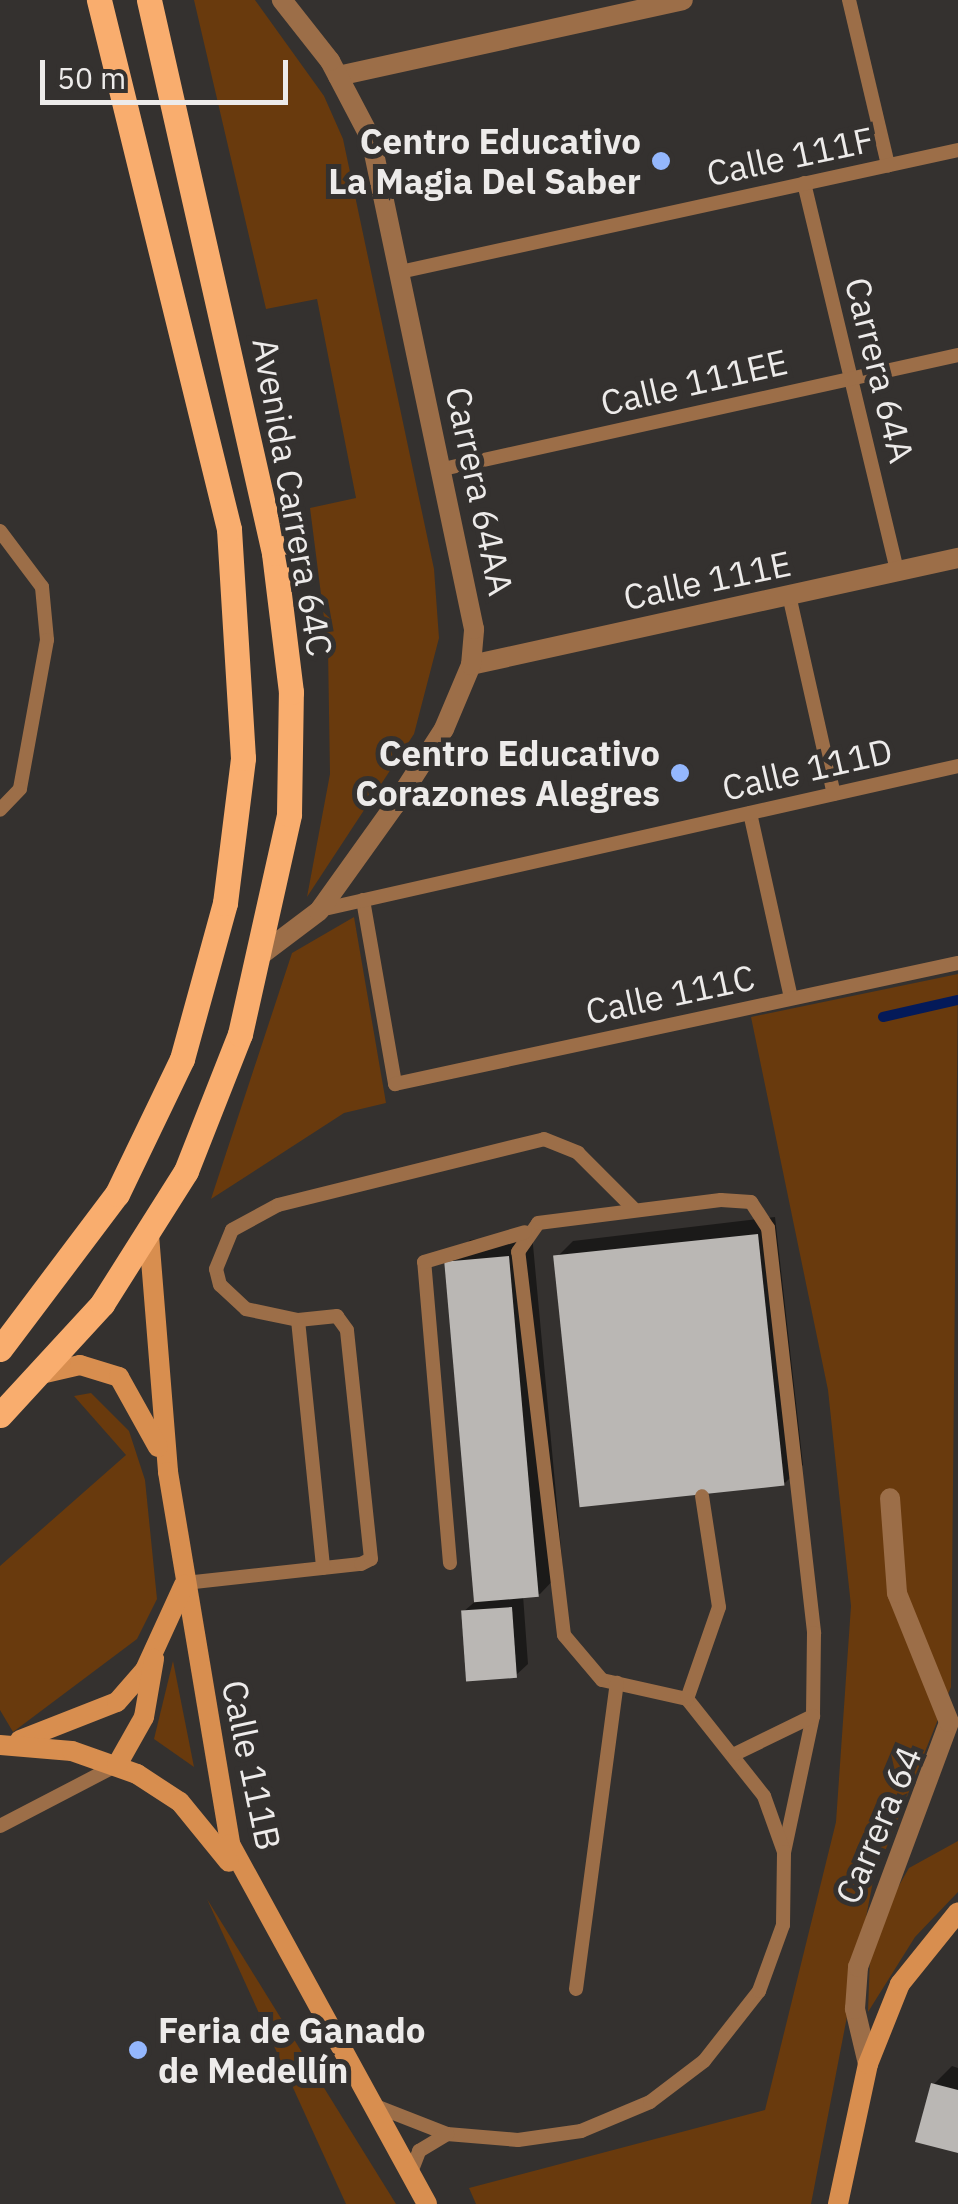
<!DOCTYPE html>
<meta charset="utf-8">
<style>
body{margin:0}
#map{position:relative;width:958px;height:2204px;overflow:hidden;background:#34312f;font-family:"IBM Plex Sans",sans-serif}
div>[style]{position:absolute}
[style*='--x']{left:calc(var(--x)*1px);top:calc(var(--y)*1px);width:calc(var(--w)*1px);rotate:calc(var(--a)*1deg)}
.green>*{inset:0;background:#693a0d}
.shadow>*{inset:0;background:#0007}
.stream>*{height:10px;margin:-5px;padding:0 5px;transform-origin:5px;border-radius:5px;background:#041a59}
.building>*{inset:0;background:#bab7b4;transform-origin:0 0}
.lane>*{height:14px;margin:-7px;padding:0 7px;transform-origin:7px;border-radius:7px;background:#9c6e48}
.street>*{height:20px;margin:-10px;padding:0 10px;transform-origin:10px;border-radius:10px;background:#9c6e48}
.secondary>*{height:20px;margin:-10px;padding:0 10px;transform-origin:10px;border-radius:10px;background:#d88e4f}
.primary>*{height:25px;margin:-12.5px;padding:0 12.5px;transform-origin:12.5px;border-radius:12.5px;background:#f9ad6e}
.dots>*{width:28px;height:28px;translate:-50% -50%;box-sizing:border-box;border:5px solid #34312f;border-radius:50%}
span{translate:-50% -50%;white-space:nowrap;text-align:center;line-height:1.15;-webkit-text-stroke:10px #34312f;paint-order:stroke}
.poi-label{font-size:35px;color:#edebea;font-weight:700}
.right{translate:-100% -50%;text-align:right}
.left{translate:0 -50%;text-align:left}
.street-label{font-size:35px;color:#edebea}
.scale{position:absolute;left:40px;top:60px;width:248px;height:45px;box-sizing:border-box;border:5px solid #edebea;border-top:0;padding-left:12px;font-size:30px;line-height:35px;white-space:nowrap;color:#edebea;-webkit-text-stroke:8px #34312f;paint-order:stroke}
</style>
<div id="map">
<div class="green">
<i style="clip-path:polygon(194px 0,255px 0,324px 96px,343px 139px,434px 569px,439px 638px,414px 734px,307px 897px,330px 774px,328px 649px,310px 508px,356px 498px,317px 299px,266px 309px)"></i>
<i style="clip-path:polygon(354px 917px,386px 1103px,344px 1113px,211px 1199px,292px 953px)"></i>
<i style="clip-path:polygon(958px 974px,951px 1687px,873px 1881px,811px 2204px,476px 2204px,469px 2188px,765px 2110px,836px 1822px,851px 1606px,828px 1390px,751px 1017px)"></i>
<i style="clip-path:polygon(91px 1393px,129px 1431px,145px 1480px,157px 1599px,137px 1639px,13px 1732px,0 1710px,0 1566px,126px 1455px,74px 1396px)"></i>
<i style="clip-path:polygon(173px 1661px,194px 1767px,154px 1739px)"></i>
<i style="clip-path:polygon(958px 1841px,958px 1892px,915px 1937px,868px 2012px,870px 1956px,893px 1896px,909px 1868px)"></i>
<i style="clip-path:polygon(207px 1899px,396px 2204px,346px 2204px)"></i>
</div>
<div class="shadow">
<i style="clip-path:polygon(775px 1217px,803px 1465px,785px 1483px,555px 1259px,573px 1241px)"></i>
<i style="clip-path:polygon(532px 1234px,563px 1570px,540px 1594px,523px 1595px,528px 1664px,515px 1676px,463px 1612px,478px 1599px,447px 1263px,470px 1240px)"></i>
<i style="clip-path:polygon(952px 2066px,958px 2068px,958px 2151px,934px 2084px)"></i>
</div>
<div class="stream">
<i style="--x:883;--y:1017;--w:77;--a:-12.8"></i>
</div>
<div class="building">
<i style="left:758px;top:1234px;width:253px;height:206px;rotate:84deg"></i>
<i style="left:509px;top:1256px;width:342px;height:65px;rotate:85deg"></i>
<i style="left:512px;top:1607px;width:71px;height:51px;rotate:86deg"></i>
<i style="clip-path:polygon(931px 2083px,958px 2090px,958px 2153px,915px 2142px)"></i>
</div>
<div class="lane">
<i style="--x:849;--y:0;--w:170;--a:76.7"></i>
<i style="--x:804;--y:183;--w:399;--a:76.5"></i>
<i style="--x:400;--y:272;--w:571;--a:-12.33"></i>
<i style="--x:443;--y:469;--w:527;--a:-12.48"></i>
<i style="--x:0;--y:531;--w:70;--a:53.1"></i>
<i style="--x:42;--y:587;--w:53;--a:84.6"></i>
<i style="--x:47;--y:640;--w:151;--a:100.3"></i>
<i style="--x:20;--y:789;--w:29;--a:134"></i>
<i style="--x:789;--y:595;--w:204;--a:77.3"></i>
<i style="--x:750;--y:813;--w:189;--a:77.5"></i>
<i style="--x:363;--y:900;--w:187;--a:80.1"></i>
<i style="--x:395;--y:1084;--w:576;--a:-12.13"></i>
<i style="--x:320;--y:910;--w:654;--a:-12.72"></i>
<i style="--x:721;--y:1200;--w:30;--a:4"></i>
<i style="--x:751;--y:1202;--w:31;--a:57"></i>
<i style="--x:768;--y:1228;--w:408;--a:83.5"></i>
<i style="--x:814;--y:1633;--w:83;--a:90.7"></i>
<i style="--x:813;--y:1716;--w:139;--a:102"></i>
<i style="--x:784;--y:1852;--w:59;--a:-109.7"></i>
<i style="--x:764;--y:1796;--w:124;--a:-128.4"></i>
<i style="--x:687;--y:1699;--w:87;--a:-167.4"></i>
<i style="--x:602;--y:1680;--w:59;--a:-130.2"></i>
<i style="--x:564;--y:1635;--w:386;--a:-96.8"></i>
<i style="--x:518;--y:1252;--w:35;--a:-55"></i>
<i style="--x:538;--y:1223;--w:184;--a:-7.2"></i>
<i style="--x:298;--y:1320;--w:53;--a:-168.1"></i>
<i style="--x:246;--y:1309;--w:35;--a:-137"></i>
<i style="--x:220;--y:1285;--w:16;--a:-104"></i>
<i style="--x:216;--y:1269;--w:42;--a:-67.7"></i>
<i style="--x:232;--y:1230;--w:52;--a:-28.5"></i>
<i style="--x:278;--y:1205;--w:274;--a:-13.9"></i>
<i style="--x:544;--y:1139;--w:37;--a:22"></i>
<i style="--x:578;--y:1153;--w:78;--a:45"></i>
<i style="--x:450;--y:1563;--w:302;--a:-94.9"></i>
<i style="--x:424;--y:1262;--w:105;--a:-16.5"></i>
<i style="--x:185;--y:1583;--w:177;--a:-6.2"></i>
<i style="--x:361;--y:1564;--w:11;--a:-27"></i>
<i style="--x:371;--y:1559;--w:230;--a:-96"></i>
<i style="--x:347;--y:1330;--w:17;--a:-126"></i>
<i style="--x:337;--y:1316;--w:39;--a:174"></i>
<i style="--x:298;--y:1320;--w:249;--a:84.2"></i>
<i style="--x:687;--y:1699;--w:97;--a:-70.8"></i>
<i style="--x:719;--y:1607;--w:112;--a:-98.7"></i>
<i style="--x:735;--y:1754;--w:87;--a:-26"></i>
<i style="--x:0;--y:1826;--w:132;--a:-27.5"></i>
<i style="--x:576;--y:1989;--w:309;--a:-82.4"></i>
<i style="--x:373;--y:2105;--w:79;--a:21.4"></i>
<i style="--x:447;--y:2134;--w:71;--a:4.8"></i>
<i style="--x:518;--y:2140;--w:64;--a:-8.1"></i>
<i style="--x:581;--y:2131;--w:75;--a:-22.8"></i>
<i style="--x:650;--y:2102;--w:68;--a:-37.2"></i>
<i style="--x:704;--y:2061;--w:89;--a:-51.8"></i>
<i style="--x:759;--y:1991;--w:70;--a:-70"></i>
<i style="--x:783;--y:1925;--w:73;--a:-89.2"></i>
<i style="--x:410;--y:2175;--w:26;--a:-69"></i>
<i style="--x:419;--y:2151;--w:33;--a:-31"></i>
</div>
<div class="street">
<i style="--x:338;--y:76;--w:353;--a:-12.4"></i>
<i style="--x:471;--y:665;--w:499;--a:-12.4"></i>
<i style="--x:262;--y:954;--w:71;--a:-37"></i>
<i style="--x:319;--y:911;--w:130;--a:-54.4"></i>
<i style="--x:395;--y:805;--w:90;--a:-57.2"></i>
<i style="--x:444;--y:729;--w:69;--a:-67.1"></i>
<i style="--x:471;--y:665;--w:36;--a:-85"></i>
<i style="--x:474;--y:629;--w:501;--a:-101.87"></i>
<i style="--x:371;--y:139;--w:88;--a:-117.7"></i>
<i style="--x:330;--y:61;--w:78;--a:-128.2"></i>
<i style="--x:868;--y:2064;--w:57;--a:-103.3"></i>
<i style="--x:855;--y:2009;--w:42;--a:-85.9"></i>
<i style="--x:858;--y:1967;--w:261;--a:-69.6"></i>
<i style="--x:949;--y:1722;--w:139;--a:-112"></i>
<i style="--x:897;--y:1593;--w:95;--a:-94.2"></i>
</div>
<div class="secondary">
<i style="--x:149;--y:1235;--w:238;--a:85.4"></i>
<i style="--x:168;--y:1472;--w:377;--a:80.5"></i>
<i style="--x:230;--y:1844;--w:410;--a:61.3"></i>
<i style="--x:41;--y:1374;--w:40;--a:-13"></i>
<i style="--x:80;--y:1365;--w:41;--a:17.1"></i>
<i style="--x:119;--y:1377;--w:80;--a:60.9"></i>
<i style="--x:20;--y:1740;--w:104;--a:-21.4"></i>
<i style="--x:117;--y:1702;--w:43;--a:-48.8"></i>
<i style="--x:145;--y:1670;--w:94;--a:-65.4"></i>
<i style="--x:0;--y:1745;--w:72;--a:4.8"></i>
<i style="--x:72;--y:1751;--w:69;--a:19.5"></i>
<i style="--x:137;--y:1774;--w:51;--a:33.1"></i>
<i style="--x:180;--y:1802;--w:77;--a:50.8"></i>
<i style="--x:117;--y:1765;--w:55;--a:-60.6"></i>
<i style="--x:144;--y:1717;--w:59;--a:-80.2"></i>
<i style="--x:838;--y:2204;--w:143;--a:-77.9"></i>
<i style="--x:868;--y:2064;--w:86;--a:-68.2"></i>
<i style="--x:900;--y:1984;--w:92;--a:-51.1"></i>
</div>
<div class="primary">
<i style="--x:0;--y:1349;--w:194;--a:-53"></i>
<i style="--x:117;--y:1194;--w:150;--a:-64.3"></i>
<i style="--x:182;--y:1059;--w:162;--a:-74.6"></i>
<i style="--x:225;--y:903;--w:146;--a:-82.9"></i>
<i style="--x:243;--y:758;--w:229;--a:-93.5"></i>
<i style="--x:229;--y:529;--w:545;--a:-103.81"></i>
<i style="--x:0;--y:1415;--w:151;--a:-47.4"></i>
<i style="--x:102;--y:1304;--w:157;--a:-57.7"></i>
<i style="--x:186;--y:1171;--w:147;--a:-68.5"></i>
<i style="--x:240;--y:1034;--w:225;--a:-77.4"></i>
<i style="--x:289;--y:814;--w:122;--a:-89.1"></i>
<i style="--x:291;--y:692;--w:140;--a:-97"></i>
<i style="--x:274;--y:553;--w:567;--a:-102.74"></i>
</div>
<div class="dots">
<i style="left:661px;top:161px;background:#94b7fd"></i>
<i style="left:680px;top:773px;background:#94b7fd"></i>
<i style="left:138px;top:2050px;background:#94b7fd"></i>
</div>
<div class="poi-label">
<span class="right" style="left:641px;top:161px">Centro Educativo<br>La Magia Del Saber</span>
<span class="right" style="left:660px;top:773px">Centro Educativo<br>Corazones Alegres</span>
<span class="left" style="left:158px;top:2050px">Feria de Ganado<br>de Medellín</span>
</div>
<div class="street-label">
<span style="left:790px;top:156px;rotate:-12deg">Calle 111F</span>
<span style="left:880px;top:370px;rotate:76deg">Carrera 64A</span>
<span style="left:694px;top:382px;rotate:-13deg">Calle 111EE</span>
<span style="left:480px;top:491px;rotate:78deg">Carrera 64AA</span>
<span style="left:293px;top:497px;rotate:80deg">Avenida Carrera 64C</span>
<span style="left:707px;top:580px;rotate:-12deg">Calle 111E</span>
<span style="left:807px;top:769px;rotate:-13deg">Calle 111D</span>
<span style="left:670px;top:994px;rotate:-12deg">Calle 111C</span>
<span style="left:252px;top:1765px;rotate:78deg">Calle 111B</span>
<span style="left:878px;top:1825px;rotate:-67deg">Carrera 64</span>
</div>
<div class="scale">50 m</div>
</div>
